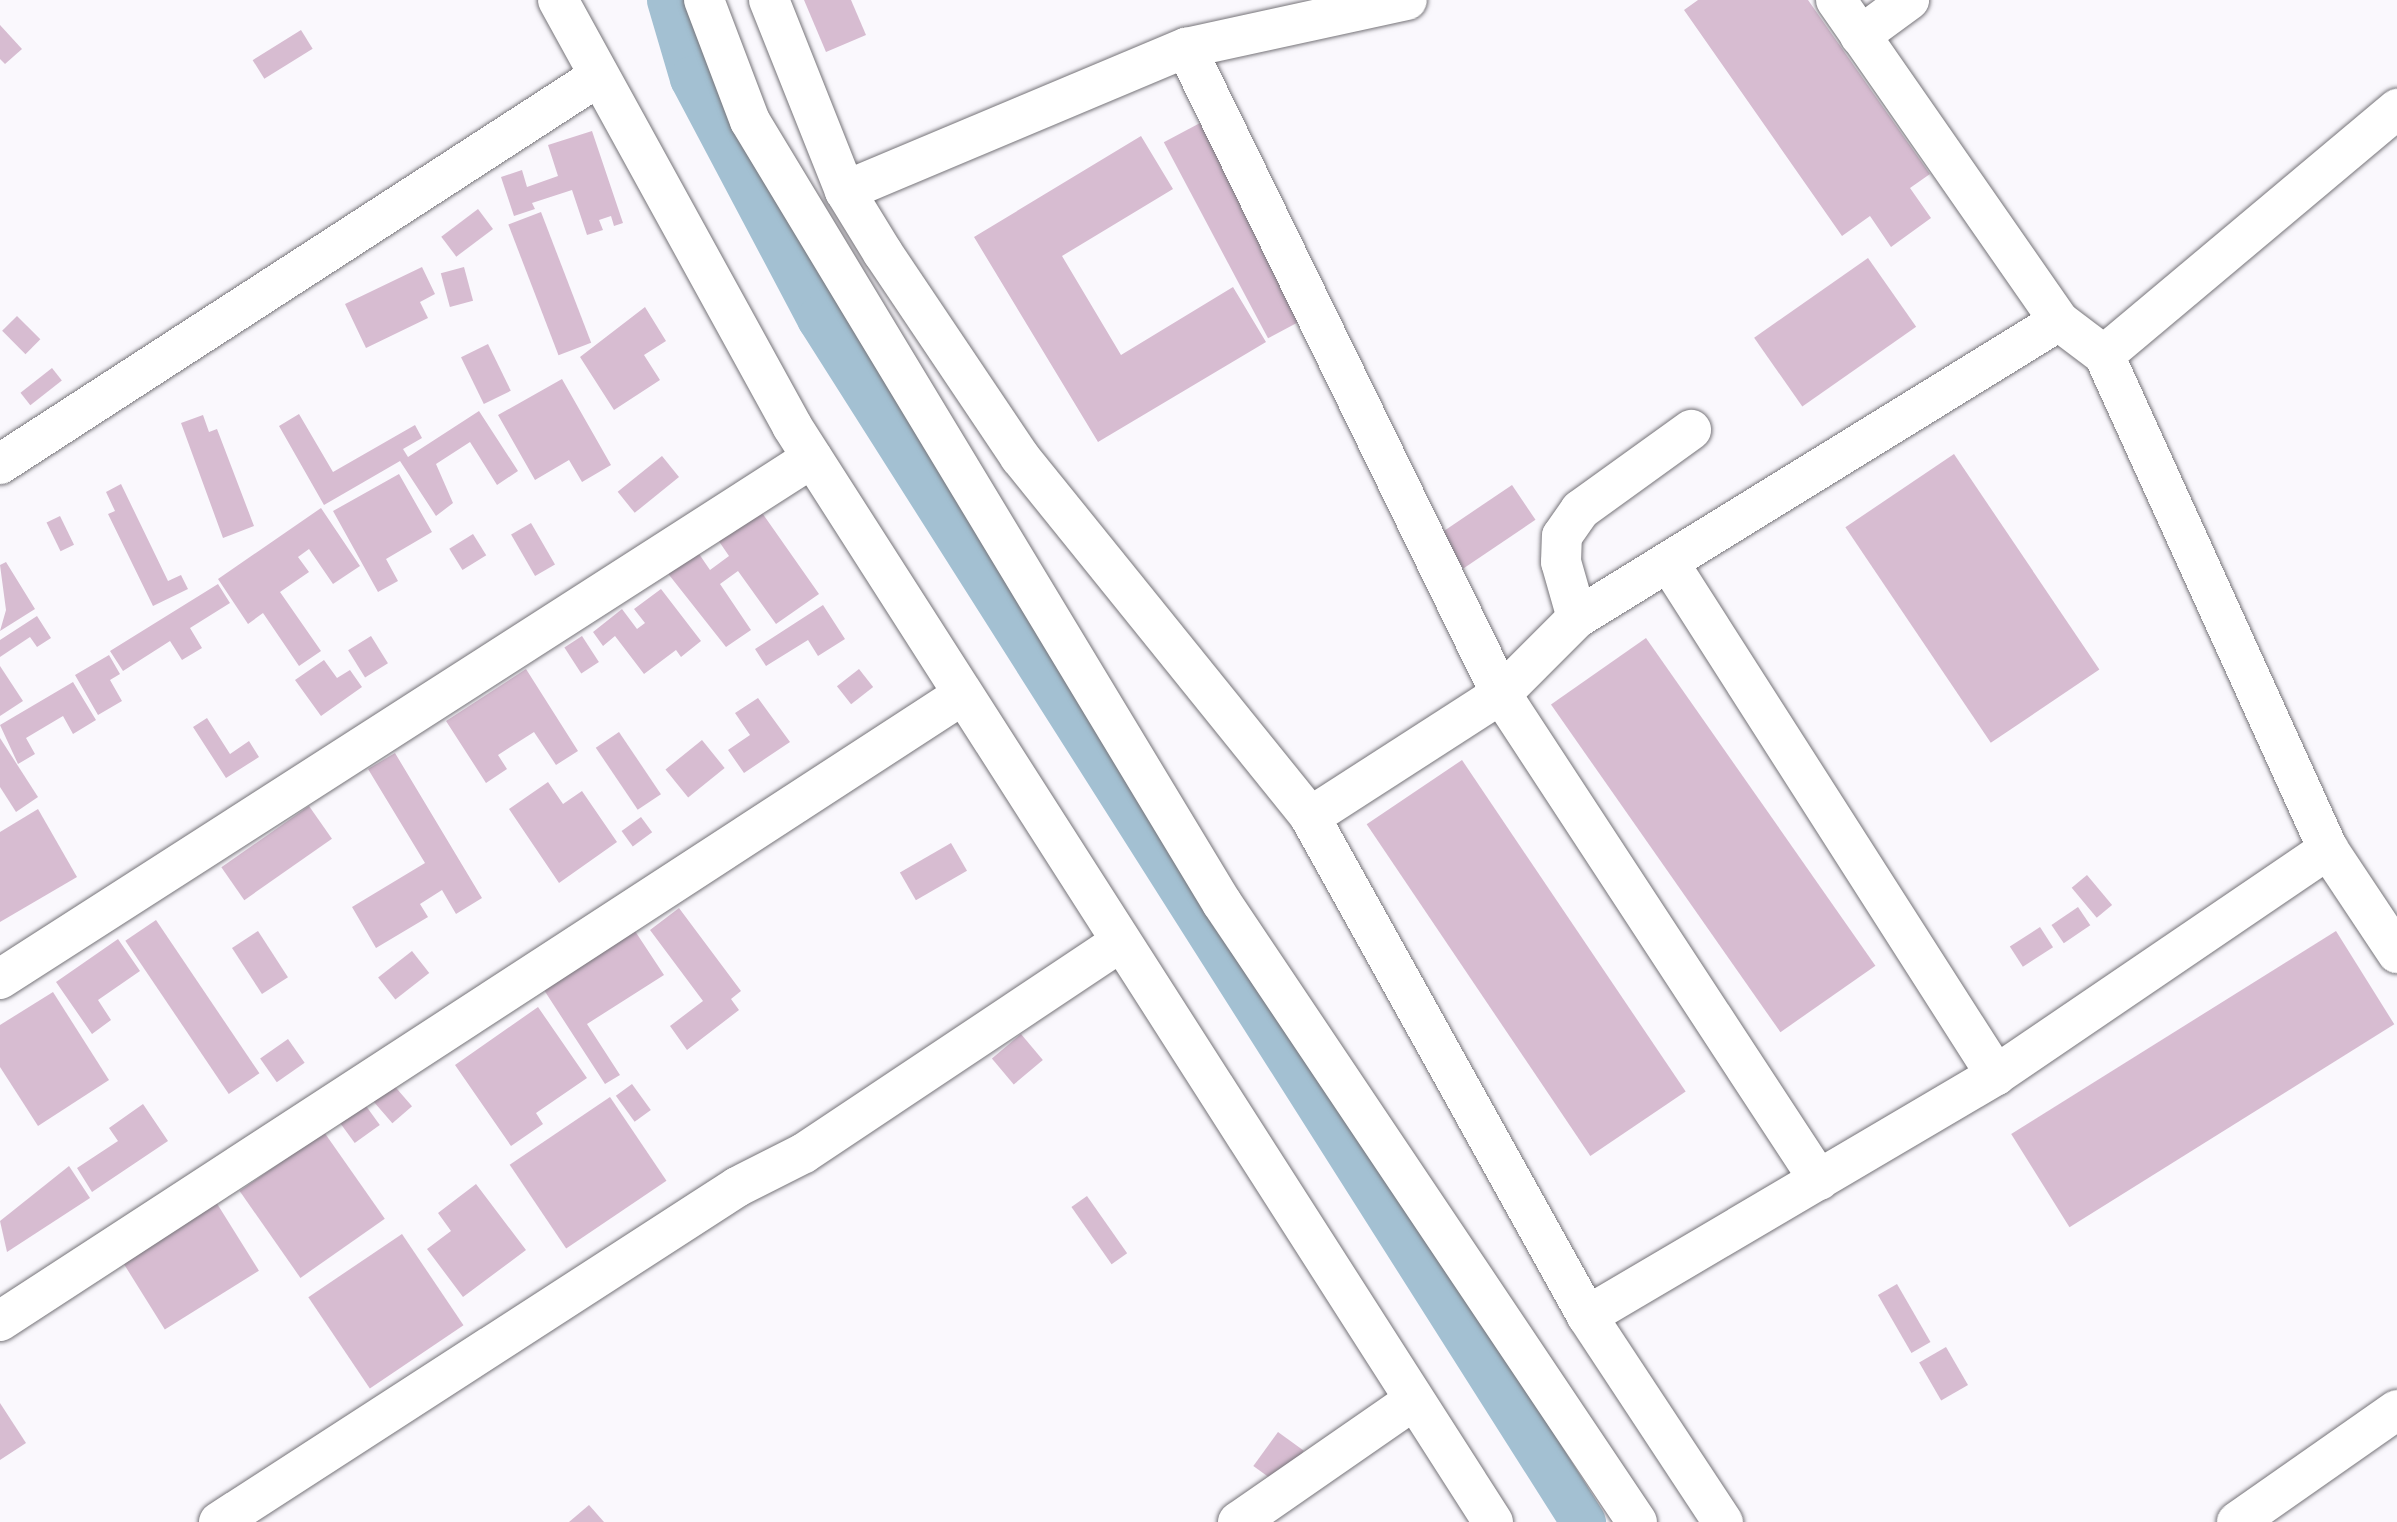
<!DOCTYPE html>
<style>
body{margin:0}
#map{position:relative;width:2397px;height:1522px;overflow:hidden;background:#faf8fd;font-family:Mulish,sans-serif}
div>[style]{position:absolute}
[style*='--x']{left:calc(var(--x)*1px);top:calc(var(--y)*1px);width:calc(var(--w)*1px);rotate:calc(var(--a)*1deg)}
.canal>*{height:45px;margin:-22.5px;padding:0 22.5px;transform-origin:22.5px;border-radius:22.5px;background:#a3c0d2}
.building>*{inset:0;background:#d7bcd1;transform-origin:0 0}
.roads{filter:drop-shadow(0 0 2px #767479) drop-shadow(0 0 2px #767479)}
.minor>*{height:40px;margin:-20px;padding:0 20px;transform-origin:20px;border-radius:20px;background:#fff}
span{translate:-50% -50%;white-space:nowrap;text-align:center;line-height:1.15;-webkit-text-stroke:10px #faf8fd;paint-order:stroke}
</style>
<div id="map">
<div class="canal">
<i style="--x:669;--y:0;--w:81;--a:73.6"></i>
<i style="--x:692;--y:78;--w:272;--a:62.1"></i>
<i style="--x:819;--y:318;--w:1426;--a:57.6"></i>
</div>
<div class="building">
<i style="clip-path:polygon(804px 0,851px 0,866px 35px,826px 52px)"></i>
<i style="clip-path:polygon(1698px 0,1808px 0,1930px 174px,1910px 188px,1931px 218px,1891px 247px,1870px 216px,1842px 236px,1684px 10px)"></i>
<i style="clip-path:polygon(0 25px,22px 49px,5px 64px,0 59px)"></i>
<i style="left:301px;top:30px;width:22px;height:57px;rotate:58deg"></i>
<i style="left:1200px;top:123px;width:222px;height:41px;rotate:62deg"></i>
<i style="clip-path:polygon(592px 131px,623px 223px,614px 226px,611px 216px,599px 220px,603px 230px,587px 235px,572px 190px,532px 203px,535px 209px,514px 216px,501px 177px,522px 170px,527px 187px,558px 176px,548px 145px)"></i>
<i style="clip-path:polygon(1141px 136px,1173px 189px,1062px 256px,1121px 355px,1233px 287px,1266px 342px,1098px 442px,974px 237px)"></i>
<i style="left:478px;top:209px;width:25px;height:46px;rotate:53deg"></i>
<i style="left:541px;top:212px;width:140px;height:35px;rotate:69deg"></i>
<i style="left:1868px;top:258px;width:84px;height:139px;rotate:55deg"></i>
<i style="clip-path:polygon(422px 267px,435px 294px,420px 302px,428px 318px,366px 348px,345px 304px)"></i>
<i style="left:464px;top:267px;width:35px;height:24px;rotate:75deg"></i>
<i style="clip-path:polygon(645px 307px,666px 341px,644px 355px,660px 380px,614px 410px,580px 357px)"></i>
<i style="left:17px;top:316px;width:33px;height:21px;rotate:45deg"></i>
<i style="left:488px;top:344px;width:52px;height:30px;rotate:64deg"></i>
<i style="left:52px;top:368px;width:16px;height:40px;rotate:52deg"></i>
<i style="clip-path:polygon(562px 379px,611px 465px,582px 482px,569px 460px,535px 480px,498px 415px)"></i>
<i style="clip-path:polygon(479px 411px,518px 471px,497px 485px,470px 442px,436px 464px,453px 503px,436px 516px,400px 461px,324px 505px,279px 426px,299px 414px,333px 472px,415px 425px,422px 438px,403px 449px,408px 457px)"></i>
<i style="clip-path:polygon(203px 415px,209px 432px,217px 429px,254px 526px,223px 538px,181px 423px)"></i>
<i style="left:1954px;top:454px;width:260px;height:131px;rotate:56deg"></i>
<i style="left:662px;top:456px;width:27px;height:57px;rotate:51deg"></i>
<i style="clip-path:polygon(399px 474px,432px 532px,386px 559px,398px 581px,378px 592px,333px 511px)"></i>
<i style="clip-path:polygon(121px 484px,168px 581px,181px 575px,188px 589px,153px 606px,108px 514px,115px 511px,106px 492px)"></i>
<i style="left:1512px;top:485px;width:42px;height:87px;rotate:56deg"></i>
<i style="clip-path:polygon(758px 507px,819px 594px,776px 624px,738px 571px,720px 584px,751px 630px,726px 647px,666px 571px,697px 551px,710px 570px,729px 556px,716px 537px)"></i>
<i style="clip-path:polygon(321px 508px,360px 566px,333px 584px,309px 549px,298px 557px,309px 572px,280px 592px,321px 651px,299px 666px,263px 613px,248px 624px,218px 579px)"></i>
<i style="left:60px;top:516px;width:32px;height:15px;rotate:64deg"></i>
<i style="left:531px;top:523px;width:48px;height:23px;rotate:60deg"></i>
<i style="left:473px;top:534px;width:25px;height:28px;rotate:58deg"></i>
<i style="clip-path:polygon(6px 562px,35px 609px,0 631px,6px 610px,0 565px)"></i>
<i style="clip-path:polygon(218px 584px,230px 603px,190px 628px,202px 648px,182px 660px,170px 641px,123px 671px,110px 651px)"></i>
<i style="clip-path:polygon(661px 589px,701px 641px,681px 657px,676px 650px,644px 674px,615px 636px,603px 646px,593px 632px,622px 609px,637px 629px,645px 623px,634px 609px)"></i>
<i style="clip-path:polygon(823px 605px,845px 639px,818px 656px,808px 640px,766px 666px,755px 649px)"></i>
<i style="clip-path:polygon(37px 616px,51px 638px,37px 647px,30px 637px,0 657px,0 640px)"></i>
<i style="left:371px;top:636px;width:32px;height:27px;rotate:58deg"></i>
<i style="left:582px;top:636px;width:31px;height:21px;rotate:57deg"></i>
<i style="left:1646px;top:638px;width:400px;height:116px;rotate:55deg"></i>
<i style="clip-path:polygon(109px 655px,120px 674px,110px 680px,122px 701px,98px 715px,75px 675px)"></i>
<i style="clip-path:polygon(324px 660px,337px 678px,350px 670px,362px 687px,321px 716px,295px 680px)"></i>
<i style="clip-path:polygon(0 666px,23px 701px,0 716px)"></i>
<i style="clip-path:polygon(526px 669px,578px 751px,556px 765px,534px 732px,498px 755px,507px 769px,486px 783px,446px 721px)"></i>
<i style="left:859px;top:669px;width:23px;height:28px;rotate:52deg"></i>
<i style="clip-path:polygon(73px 682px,96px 720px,73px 734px,63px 716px,26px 738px,35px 754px,18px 764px,0 725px)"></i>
<i style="clip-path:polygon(758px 698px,790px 742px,744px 773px,728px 750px,750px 735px,735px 713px)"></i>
<i style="clip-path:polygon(207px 718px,230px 754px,249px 741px,259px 757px,226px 778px,193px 727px)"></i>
<i style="left:619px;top:732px;width:75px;height:28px;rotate:56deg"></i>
<i style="clip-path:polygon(0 738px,38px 797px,16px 812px,0 787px)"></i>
<i style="left:702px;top:740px;width:36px;height:47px;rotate:51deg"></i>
<i style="clip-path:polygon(395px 753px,482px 898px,456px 914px,442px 890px,420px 904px,428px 917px,376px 948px,352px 907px,425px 863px,368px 769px)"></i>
<i style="left:1462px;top:760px;width:400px;height:115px;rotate:56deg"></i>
<i style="clip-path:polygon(548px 782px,563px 804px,582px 791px,617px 842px,559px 883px,509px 809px)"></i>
<i style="left:309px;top:806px;width:40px;height:107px;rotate:55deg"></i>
<i style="clip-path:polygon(38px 809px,77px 877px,0 922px,0 832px)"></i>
<i style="left:641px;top:817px;width:19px;height:24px;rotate:54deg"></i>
<i style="left:951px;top:843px;width:32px;height:59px;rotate:60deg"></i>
<i style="left:2087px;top:875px;width:39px;height:20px;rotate:50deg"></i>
<i style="left:2078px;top:907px;width:22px;height:32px;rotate:56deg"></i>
<i style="clip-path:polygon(679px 908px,741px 991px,731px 999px,739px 1010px,687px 1050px,670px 1026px,703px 1001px,650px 930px)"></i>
<i style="left:156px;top:920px;width:185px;height:37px;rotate:56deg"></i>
<i style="left:2040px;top:927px;width:24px;height:36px;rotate:57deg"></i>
<i style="left:258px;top:931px;width:55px;height:31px;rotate:57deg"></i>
<i style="clip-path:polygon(635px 931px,664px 975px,587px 1024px,620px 1075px,605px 1084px,544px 990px)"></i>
<i style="left:2336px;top:931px;width:110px;height:383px;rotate:58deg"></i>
<i style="clip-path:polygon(118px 939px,140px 971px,98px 1000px,111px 1020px,92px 1034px,56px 982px)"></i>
<i style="left:412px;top:951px;width:28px;height:43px;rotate:52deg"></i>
<i style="clip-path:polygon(53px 992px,109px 1080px,38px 1126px,0 1067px,0 1025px)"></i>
<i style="clip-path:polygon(538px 1007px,587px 1078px,536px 1113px,543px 1124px,511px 1146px,455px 1065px)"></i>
<i style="left:1021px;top:1034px;width:34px;height:38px;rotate:50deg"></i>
<i style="left:288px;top:1039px;width:29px;height:34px;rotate:55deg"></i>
<i style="left:391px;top:1082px;width:32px;height:26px;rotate:49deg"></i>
<i style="left:632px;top:1084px;width:32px;height:20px;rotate:54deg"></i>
<i style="left:610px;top:1097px;width:101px;height:121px;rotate:56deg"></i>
<i style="left:361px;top:1099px;width:32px;height:31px;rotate:54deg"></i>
<i style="clip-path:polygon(143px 1104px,168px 1141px,92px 1192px,77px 1168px,118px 1141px,109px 1128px)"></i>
<i style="left:324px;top:1132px;width:106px;height:103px;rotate:55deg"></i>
<i style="clip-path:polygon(69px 1166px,90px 1198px,7px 1252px,0 1221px)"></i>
<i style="clip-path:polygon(476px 1184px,526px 1250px,463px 1297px,427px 1249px,451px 1231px,438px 1213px)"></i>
<i style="left:1087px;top:1196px;width:70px;height:19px;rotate:55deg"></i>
<i style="left:216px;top:1202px;width:81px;height:111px;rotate:58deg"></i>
<i style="left:402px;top:1234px;width:110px;height:113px;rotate:56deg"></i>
<i style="left:1897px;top:1284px;width:67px;height:22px;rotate:60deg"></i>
<i style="left:1946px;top:1347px;width:44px;height:31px;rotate:60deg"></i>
<i style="clip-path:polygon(0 1403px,26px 1443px,0 1460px)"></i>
<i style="left:1278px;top:1432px;width:32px;height:42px;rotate:36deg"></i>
<i style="clip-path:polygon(589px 1505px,604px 1522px,569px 1522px)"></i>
</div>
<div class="roads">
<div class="minor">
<i style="--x:558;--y:0;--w:486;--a:61.2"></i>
<i style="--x:792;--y:426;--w:1301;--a:57.4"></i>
<i style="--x:704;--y:0;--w:129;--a:69.2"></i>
<i style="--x:750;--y:121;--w:913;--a:58.89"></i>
<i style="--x:1222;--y:903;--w:745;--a:56.16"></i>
<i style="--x:769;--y:0;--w:206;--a:68.3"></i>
<i style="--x:845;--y:191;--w:73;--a:58.5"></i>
<i style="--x:883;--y:253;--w:246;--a:56.1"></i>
<i style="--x:1020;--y:457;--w:462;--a:51.1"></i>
<i style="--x:1310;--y:817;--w:571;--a:60.96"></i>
<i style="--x:1587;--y:1316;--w:247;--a:56.6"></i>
<i style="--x:1836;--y:0;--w:391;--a:55.2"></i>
<i style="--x:2059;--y:321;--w:56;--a:37.1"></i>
<i style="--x:2104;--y:355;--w:542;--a:65.61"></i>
<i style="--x:2328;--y:849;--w:125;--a:56.4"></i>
<i style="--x:1860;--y:36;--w:61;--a:-36.3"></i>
<i style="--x:1186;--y:48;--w:719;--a:64.01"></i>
<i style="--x:1501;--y:694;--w:581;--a:56.8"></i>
<i style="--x:845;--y:191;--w:370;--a:-22.8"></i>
<i style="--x:1186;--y:48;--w:226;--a:-12.3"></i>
<i style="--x:2104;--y:355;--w:383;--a:-40"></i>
<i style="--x:0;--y:464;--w:710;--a:-32.93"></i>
<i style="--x:1669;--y:563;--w:608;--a:57.43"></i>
<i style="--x:1577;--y:618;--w:58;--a:-105.9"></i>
<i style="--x:1561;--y:562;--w:26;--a:-88"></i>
<i style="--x:1562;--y:536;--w:32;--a:-55"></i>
<i style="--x:1580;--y:510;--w:137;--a:-35.8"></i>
<i style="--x:1310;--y:817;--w:227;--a:-32.8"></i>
<i style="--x:1501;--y:694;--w:107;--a:-45"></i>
<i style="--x:1577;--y:618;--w:566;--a:-31.64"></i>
<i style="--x:0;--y:979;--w:965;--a:-32.69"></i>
<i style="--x:1587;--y:1316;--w:475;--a:-30.5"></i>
<i style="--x:1996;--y:1075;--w:402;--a:-34.2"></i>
<i style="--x:0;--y:1321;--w:1148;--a:-33.05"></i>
<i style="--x:219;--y:1522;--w:617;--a:-32.89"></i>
<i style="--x:737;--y:1187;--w:75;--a:-26.9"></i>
<i style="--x:804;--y:1153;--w:379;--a:-33.7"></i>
<i style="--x:1238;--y:1522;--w:214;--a:-34.7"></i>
<i style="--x:2237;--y:1522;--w:195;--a:-35"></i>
</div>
</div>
</div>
